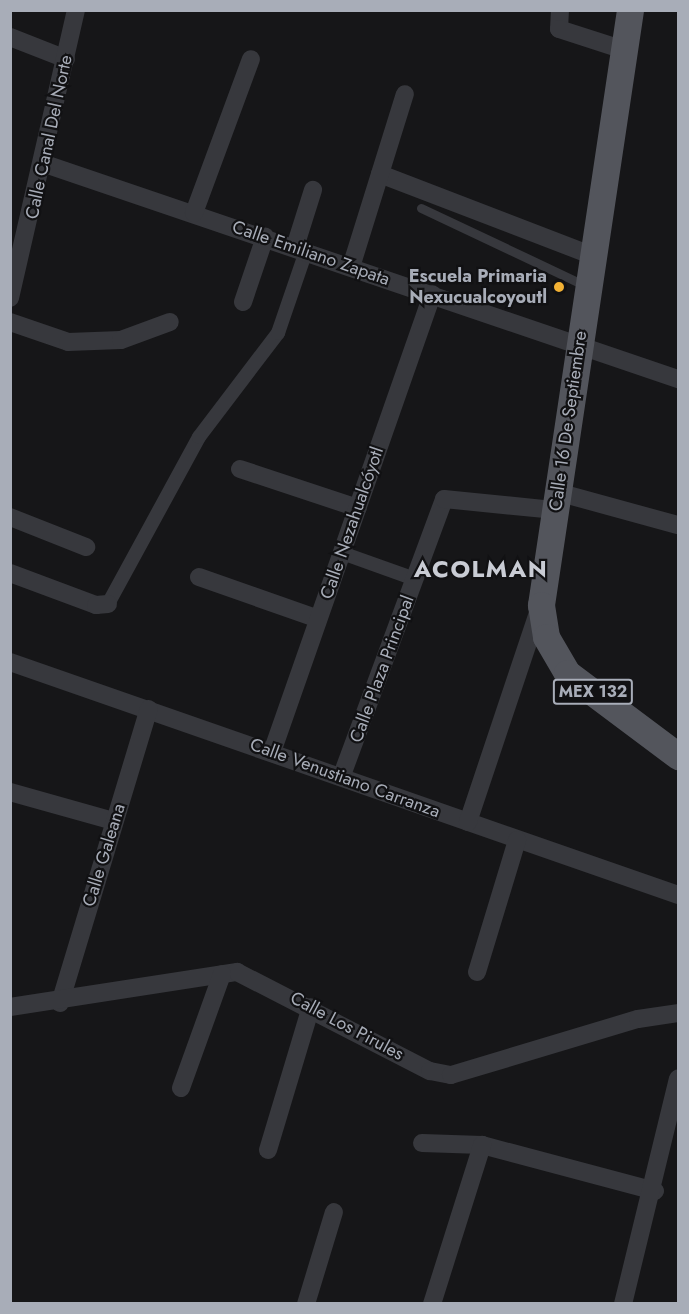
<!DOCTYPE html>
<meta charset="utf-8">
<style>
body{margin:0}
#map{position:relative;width:689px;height:1314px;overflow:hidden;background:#161618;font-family:Jost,sans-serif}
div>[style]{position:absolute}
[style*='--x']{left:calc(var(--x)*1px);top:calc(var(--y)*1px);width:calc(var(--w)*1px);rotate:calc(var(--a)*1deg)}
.service>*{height:9px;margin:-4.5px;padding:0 4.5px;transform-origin:4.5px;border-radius:4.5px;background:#37383d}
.pedestrian>*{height:14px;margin:-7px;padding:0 7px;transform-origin:7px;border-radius:7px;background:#37383d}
.minor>*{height:18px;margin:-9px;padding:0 9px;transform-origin:9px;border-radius:9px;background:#37383d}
.primary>*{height:27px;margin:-13.5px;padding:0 13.5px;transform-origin:13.5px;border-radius:13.5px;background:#53555c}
.dots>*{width:16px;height:16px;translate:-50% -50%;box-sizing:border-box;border:3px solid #111113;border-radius:50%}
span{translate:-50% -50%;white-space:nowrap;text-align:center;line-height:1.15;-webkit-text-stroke:4.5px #111113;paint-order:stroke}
.shield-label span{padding:2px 4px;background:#111113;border:2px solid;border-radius:4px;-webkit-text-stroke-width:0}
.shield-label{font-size:16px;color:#a8adb8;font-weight:700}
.street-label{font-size:18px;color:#a8adb8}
.poi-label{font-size:18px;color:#a8adb8;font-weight:700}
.right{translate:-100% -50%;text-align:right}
.district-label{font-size:24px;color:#c9ccd4;font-weight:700;letter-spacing:1.5px}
.frame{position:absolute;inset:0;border:12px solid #a8adb8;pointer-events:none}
</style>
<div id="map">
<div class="service">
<i style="--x:421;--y:208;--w:183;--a:25.3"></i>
</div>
<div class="pedestrian">
<i style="--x:342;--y:553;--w:77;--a:19.6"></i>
<i style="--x:108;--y:604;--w:190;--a:-61.4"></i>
<i style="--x:199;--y:437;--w:131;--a:-52.8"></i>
<i style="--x:278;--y:333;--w:87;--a:-71.1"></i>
</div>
<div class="minor">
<i style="--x:560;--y:10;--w:19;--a:93"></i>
<i style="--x:559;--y:29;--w:68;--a:17.9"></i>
<i style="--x:10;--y:37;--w:60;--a:21.4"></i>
<i style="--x:45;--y:164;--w:669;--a:18.76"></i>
<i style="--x:380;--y:174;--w:229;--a:21"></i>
<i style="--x:194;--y:213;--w:164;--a:-69.7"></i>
<i style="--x:295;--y:247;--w:60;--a:-72.5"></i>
<i style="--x:351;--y:267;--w:181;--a:-72.7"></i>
<i style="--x:10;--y:298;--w:295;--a:-77.1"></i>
<i style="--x:243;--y:302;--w:69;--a:-71.3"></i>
<i style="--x:10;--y:322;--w:61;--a:19"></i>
<i style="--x:68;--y:342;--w:53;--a:-2.2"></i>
<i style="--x:121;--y:340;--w:52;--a:-20.2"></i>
<i style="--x:240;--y:469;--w:124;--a:18.3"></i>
<i style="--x:557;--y:492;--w:125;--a:15.3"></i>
<i style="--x:10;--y:517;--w:82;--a:21.5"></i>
<i style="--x:10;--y:573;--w:92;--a:20.4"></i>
<i style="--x:96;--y:605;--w:12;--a:-5"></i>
<i style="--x:199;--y:577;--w:126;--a:19.4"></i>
<i style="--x:10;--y:662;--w:707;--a:19.23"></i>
<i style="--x:272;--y:752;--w:485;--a:-70.7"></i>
<i style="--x:342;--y:775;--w:294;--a:-69.7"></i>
<i style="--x:444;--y:499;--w:112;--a:5.7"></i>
<i style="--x:10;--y:792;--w:107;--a:15.7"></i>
<i style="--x:468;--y:822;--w:224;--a:-71.5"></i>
<i style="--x:477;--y:972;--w:138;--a:-73.1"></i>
<i style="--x:60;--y:1003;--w:307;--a:-73.2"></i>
<i style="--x:10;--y:1007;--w:230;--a:-8.8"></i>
<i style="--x:237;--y:972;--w:217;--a:27.2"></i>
<i style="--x:430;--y:1071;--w:21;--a:11"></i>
<i style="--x:451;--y:1075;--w:195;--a:-16.7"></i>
<i style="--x:638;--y:1019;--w:40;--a:-8.5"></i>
<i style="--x:181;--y:1088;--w:121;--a:-70.2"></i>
<i style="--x:422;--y:1143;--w:60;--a:1.9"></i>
<i style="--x:482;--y:1145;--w:179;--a:14.9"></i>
<i style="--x:268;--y:1150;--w:149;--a:-73.3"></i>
<i style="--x:306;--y:1304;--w:96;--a:-73.1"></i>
<i style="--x:432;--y:1304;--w:167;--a:-72.5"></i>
<i style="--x:623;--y:1304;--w:232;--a:-76.3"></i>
</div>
<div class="primary">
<i style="--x:630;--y:10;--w:602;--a:98.51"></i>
<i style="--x:541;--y:605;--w:32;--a:81"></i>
<i style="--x:546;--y:637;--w:42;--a:59.7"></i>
<i style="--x:567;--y:673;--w:139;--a:36.8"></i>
</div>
<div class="dots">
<i style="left:559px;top:287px;background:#f2b134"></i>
</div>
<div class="shield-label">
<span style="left:593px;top:692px">MEX 132</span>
</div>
<div class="street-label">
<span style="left:49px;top:137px;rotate:-78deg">Calle Canal Del Norte</span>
<span style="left:311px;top:253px;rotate:19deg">Calle Emiliano Zapata</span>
<span style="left:568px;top:421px;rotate:-82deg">Calle 16 De Septiembre</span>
<span style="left:352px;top:523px;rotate:-71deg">Calle Nezahualcóyotl</span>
<span style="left:382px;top:669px;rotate:-70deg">Calle Plaza Principal</span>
<span style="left:345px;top:778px;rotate:20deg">Calle Venustiano Carranza</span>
<span style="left:104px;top:855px;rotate:-73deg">Calle Galeana</span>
<span style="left:347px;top:1026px;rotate:28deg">Calle Los Pirules</span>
</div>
<div class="poi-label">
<span class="right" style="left:547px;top:287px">Escuela Primaria<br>Nexucualcoyoutl</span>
</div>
<div class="district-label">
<span style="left:481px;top:569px">ACOLMAN</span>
</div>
<div class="frame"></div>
</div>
